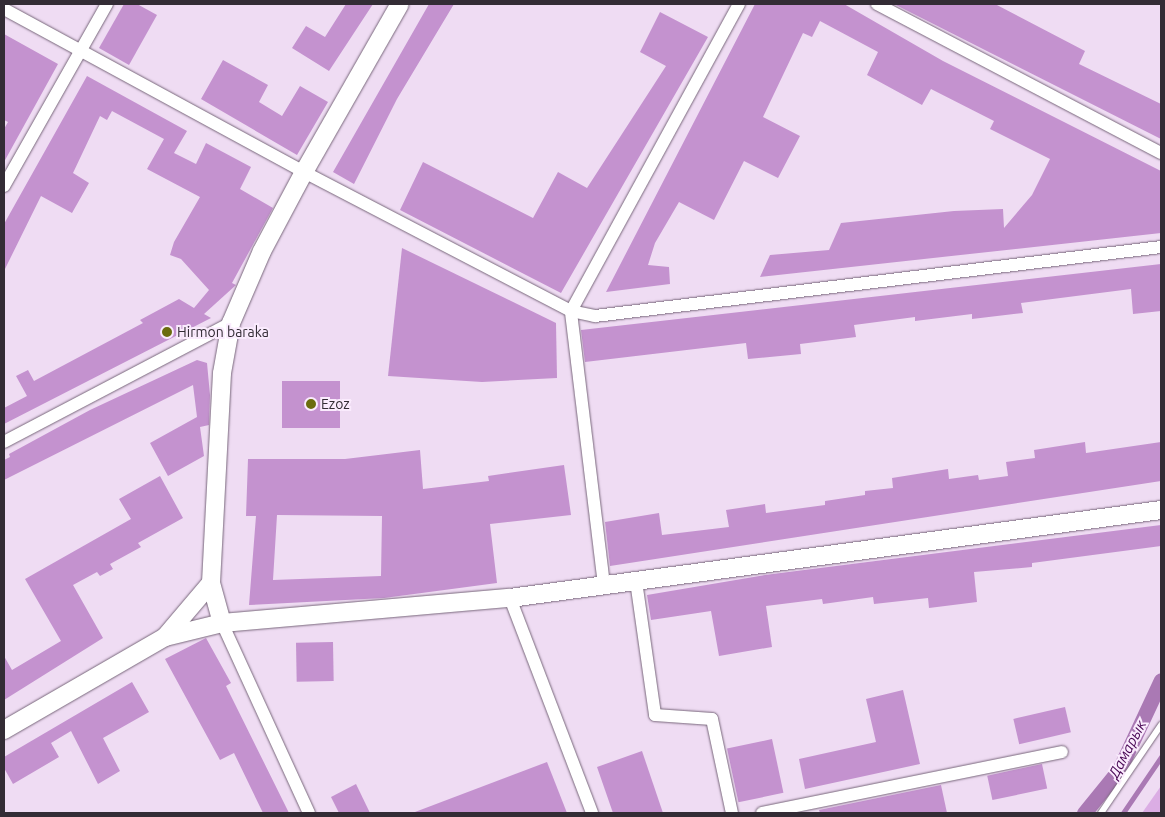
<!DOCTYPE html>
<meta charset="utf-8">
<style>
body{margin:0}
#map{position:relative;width:1165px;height:817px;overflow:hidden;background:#efdcf3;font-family:Ubuntu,sans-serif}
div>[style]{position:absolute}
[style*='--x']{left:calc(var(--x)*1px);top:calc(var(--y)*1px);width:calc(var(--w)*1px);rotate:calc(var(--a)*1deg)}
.green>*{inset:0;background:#dbade4}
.stream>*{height:4.5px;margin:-2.25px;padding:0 2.25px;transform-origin:2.25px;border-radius:2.25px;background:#aa79b4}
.canal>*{height:15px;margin:-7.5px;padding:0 7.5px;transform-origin:7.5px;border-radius:7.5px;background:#aa79b4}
.building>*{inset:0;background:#c492cf;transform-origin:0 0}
.roads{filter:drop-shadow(0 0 1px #78677b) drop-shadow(0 0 1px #78677b)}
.lane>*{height:6px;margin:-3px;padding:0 3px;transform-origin:3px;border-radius:3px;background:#fff}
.street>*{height:12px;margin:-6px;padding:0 6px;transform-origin:6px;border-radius:6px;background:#fff}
.secondary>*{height:18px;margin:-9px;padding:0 9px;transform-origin:9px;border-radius:9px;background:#fff}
.dots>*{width:14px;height:14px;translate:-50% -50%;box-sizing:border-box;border:2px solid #faebfd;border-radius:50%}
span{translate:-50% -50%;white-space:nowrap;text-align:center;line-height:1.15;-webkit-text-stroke:4px #faebfd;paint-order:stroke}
.poi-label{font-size:14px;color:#332c35}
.left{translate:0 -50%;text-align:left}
.water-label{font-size:15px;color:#450451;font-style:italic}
.frame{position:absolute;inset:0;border:5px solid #332c35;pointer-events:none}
</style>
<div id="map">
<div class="green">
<i style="clip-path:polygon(1161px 786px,1161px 813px,1142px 813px)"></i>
</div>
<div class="stream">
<i style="--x:1123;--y:813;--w:68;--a:-55.8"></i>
</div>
<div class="canal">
<i style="--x:1084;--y:813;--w:55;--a:-50.9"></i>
<i style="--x:1119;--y:770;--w:99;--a:-65"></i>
</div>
<div class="building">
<i style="clip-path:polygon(124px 4px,137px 4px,157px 15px,129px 65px,99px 48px)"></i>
<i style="clip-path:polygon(346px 4px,373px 4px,329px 71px,292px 48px,306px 26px,325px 37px)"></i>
<i style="clip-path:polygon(429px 4px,454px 4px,397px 99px,354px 184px,333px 172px)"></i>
<i style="clip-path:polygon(755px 4px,844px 4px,943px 61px,1161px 171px,1161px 233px,760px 277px,770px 255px,829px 250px,841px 223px,954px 211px,1003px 209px,1004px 228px,1032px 195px,1050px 159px,990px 129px,994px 121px,931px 89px,922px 105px,867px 75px,878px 52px,820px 21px,812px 37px,803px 33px,763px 117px,800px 136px,778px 178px,744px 161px,714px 220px,679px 202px,655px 243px,648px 265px,669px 267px,670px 284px,606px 292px)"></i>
<i style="clip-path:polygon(894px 4px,995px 4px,1085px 51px,1079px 64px,1161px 104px,1161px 139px)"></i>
<i style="clip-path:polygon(660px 12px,708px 37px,561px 293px,400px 210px,423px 162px,533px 218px,558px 172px,587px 188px,666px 66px,640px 52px)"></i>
<i style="clip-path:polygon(4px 34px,58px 64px,4px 162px,4px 129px,8px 122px,4px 120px)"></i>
<i style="clip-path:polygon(223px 60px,268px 85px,259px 102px,282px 116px,300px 86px,328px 102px,297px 155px,201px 99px)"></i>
<i style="clip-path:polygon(87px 76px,187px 131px,174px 153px,196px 164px,206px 143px,251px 167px,240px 189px,273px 208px,232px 283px,236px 285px,204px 314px,211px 318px,4px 424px,4px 408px,27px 396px,16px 376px,28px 370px,34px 381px,143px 323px,140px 320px,179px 299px,194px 308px,209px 290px,181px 259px,170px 255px,174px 242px,200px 197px,147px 169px,164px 139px,112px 111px,107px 120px,100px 116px,73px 173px,89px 183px,72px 213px,41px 196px,4px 271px,4px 224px)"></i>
<i style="clip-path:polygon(402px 248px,556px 323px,557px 378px,482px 382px,388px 376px)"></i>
<i style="clip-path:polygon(1161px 264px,1161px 311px,1133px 314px,1131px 289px,1021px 303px,1023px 313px,972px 319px,972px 314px,915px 321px,915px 317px,854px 325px,856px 337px,800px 344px,801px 354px,748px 359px,746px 343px,585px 362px,581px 330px)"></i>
<i style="clip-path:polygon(197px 360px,207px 363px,210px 395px,209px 425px,200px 427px,204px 456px,168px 476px,150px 443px,197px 417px,193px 385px,4px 480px,4px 460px,10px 457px,9px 454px,90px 410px)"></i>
<i style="left:282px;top:381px;width:58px;height:47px"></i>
<i style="clip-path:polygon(1085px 442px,1086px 453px,1161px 442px,1161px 481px,610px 566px,605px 522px,659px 513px,662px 535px,729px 527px,726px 510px,765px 504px,766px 513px,825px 505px,825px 501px,865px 495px,865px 491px,893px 488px,892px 478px,948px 469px,949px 479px,978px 475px,979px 480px,1008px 476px,1006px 462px,1035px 458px,1034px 450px)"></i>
<i style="clip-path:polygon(evenodd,420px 450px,423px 489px,489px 481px,488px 476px,564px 465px,571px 515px,490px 524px,497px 583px,384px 598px,249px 605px,256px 516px,246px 516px,248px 459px,345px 459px,420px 450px,277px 515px,382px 516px,381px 576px,273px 580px,277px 515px)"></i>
<i style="clip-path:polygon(160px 476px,183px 518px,138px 543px,141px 547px,110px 564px,113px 569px,100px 576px,97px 572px,73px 585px,103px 638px,4px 700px,4px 656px,12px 670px,61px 641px,25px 579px,131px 519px,119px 499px)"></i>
<i style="clip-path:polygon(1161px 525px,1161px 546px,1032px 563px,1032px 567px,974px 572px,977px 602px,929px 608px,928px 598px,874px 604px,873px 597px,823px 604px,822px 599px,766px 606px,772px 647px,719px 656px,711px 611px,651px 620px,647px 595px,765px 575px)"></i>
<i style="clip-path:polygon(206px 638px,231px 683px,226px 686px,289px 813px,263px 813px,234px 753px,220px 760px,165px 659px)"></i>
<i style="left:333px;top:642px;width:39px;height:37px;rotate:89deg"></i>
<i style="clip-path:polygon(132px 682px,149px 712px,103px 738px,120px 771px,98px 784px,71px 731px,51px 743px,59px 757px,13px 784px,4px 768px,4px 757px)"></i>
<i style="clip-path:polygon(903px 690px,920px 764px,805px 789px,799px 759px,876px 742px,866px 699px)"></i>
<i style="left:1065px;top:707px;width:26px;height:53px;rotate:77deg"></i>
<i style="left:772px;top:739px;width:55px;height:46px;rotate:78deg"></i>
<i style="clip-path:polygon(642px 751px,663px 813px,613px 813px,597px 767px)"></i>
<i style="clip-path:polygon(547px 762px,567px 813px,415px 813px,415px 812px)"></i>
<i style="left:1042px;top:764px;width:25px;height:56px;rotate:78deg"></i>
<i style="clip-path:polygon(356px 784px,370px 813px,339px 813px,331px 797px)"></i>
<i style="clip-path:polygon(941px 785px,947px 813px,820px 813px,819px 810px)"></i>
</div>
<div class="roads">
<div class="lane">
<i style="--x:1101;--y:813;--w:107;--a:-55.7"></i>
</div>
<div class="street">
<i style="--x:877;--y:4;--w:321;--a:27.7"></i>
<i style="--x:4;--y:9;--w:341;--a:28.5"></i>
<i style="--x:304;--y:172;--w:301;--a:27.5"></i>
<i style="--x:571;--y:311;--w:25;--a:12"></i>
<i style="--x:595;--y:316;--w:570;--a:-6.95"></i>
<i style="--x:4;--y:186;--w:209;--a:-60.5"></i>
<i style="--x:4;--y:442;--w:256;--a:-27.7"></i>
<i style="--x:636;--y:581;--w:135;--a:81.9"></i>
<i style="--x:655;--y:715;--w:57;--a:4"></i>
<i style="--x:712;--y:719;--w:96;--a:78"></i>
<i style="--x:604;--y:585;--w:276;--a:-96.9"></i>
<i style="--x:571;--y:311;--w:350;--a:-61.3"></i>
<i style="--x:510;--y:598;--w:230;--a:69.1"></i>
<i style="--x:222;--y:623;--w:209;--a:65.4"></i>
<i style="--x:762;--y:813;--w:306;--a:-11.5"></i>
</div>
<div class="secondary">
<i style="--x:222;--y:623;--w:289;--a:-5"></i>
<i style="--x:510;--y:598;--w:657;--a:-7.7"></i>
<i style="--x:165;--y:637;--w:71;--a:-49.6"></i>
<i style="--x:4;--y:730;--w:186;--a:-30"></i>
<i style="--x:165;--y:637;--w:59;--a:-13.8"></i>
<i style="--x:222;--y:623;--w:41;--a:-105.4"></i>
<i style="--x:211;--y:583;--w:210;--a:-87"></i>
<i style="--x:222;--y:373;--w:51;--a:-79.8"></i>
<i style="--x:231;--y:323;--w:78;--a:-66.7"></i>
<i style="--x:262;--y:251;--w:89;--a:-62"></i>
<i style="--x:304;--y:172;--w:193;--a:-60.3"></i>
</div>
</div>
<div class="dots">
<i style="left:167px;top:332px;background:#6b6c0e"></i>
<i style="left:311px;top:404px;background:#6b6c0e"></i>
</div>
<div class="poi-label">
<span class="left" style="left:177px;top:332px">Hirmon baraka</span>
<span class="left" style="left:321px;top:404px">Ezoz</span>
</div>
<div class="water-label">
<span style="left:1127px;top:749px;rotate:-62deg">Дамарык</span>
</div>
<div class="frame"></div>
</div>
